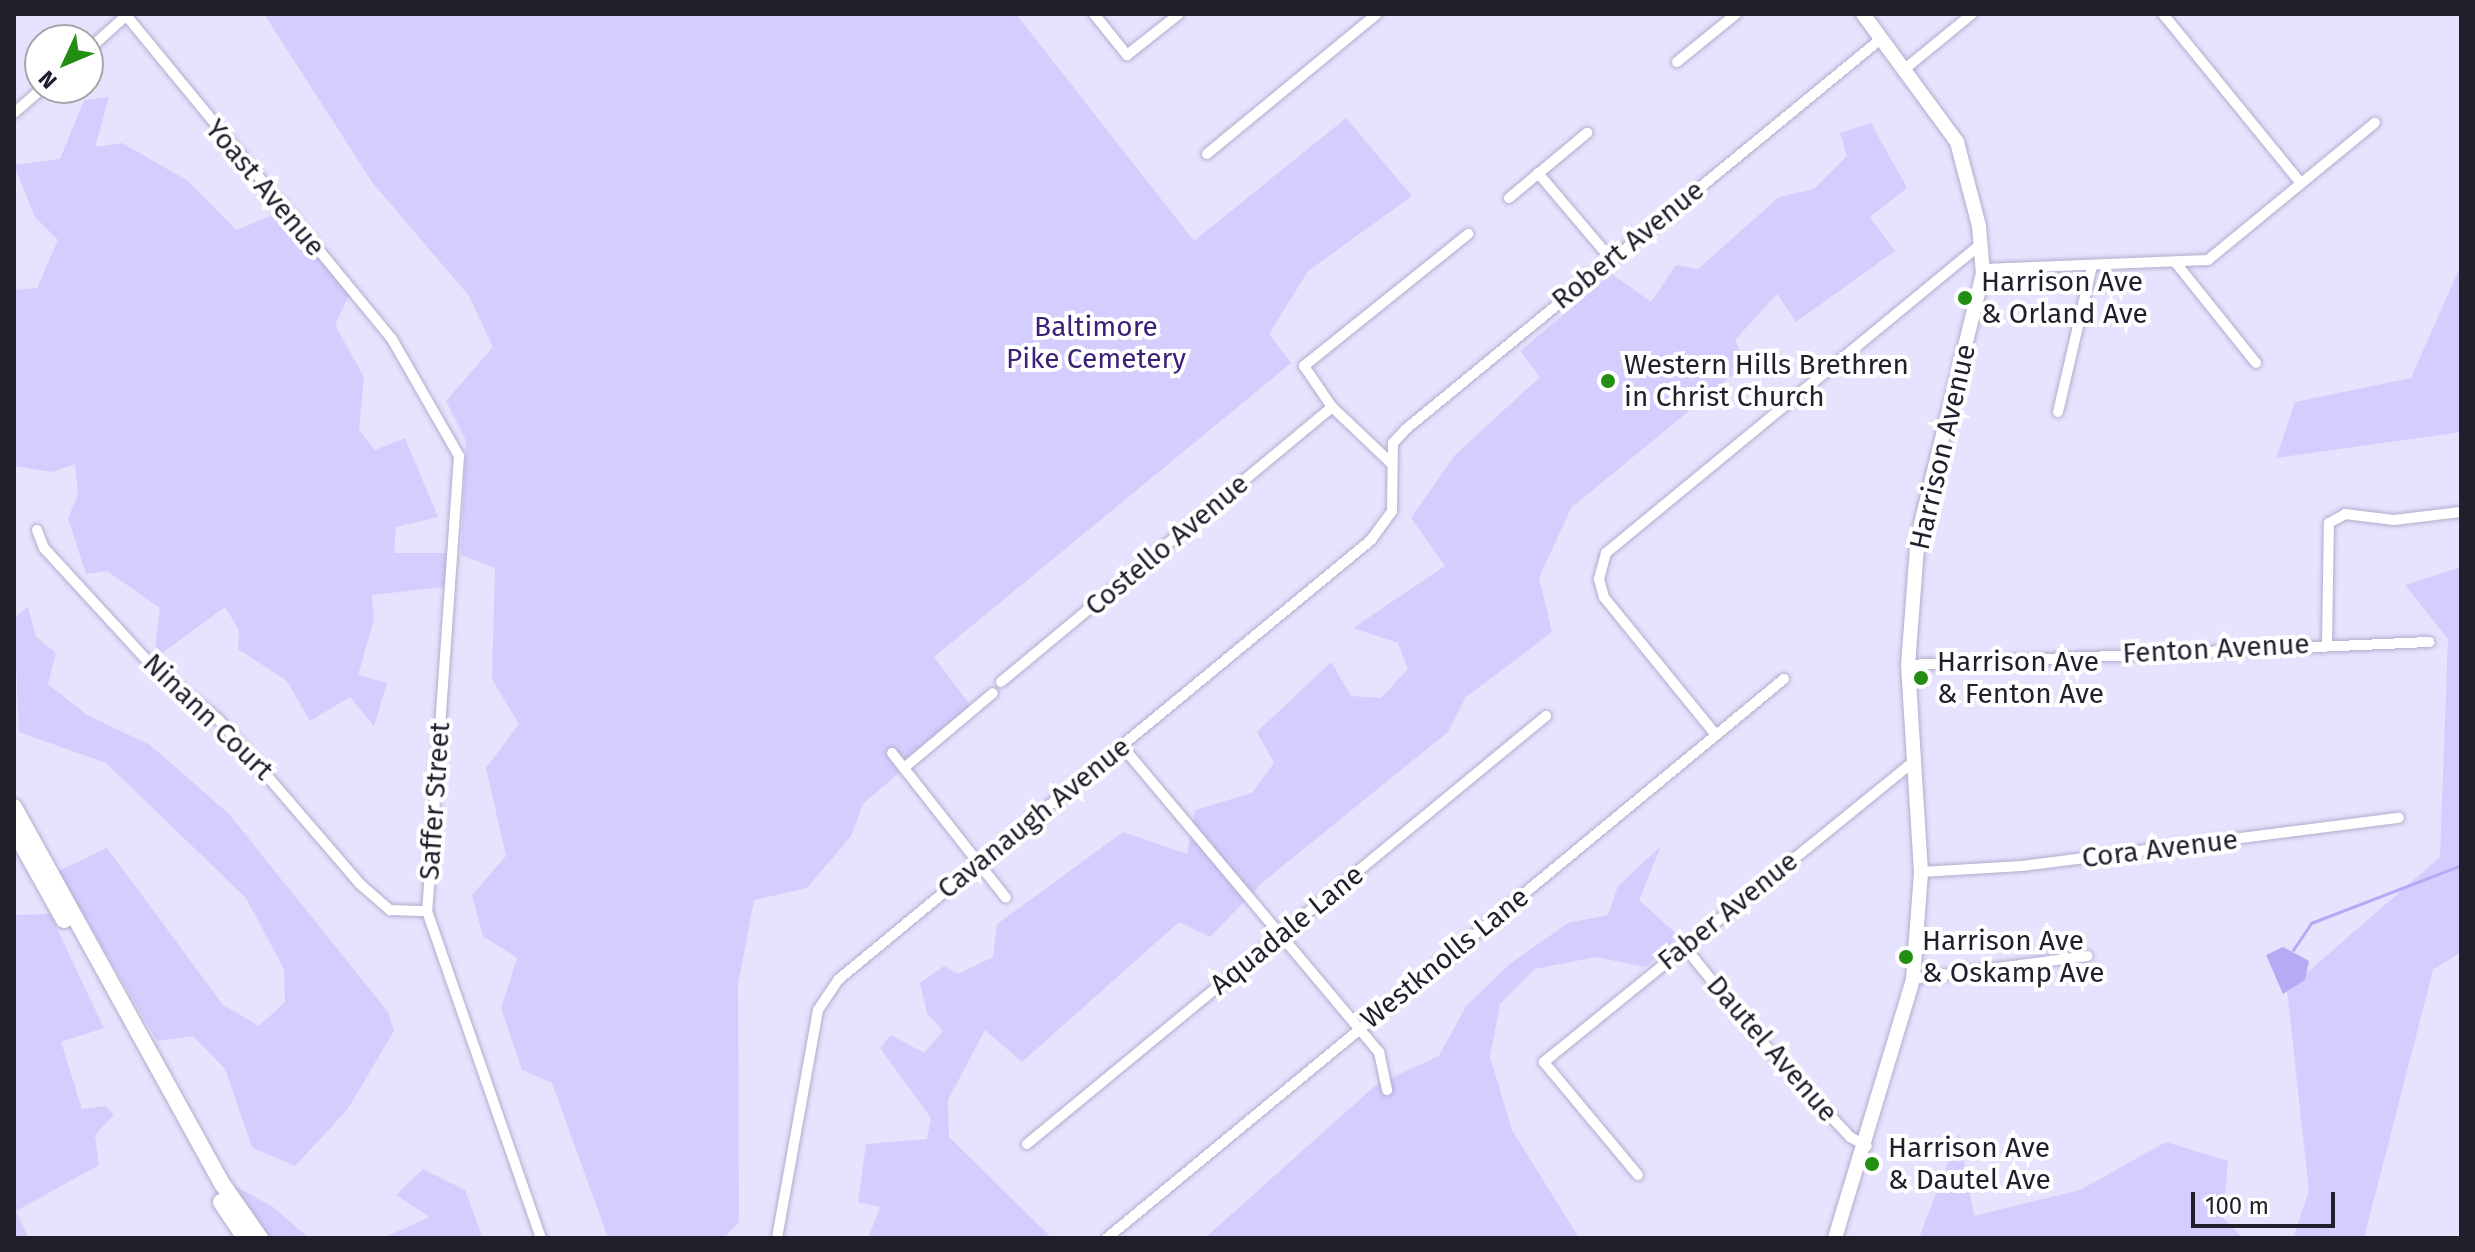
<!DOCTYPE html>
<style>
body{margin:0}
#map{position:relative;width:2475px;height:1252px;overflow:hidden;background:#e6e3fe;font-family:"Fira Sans",sans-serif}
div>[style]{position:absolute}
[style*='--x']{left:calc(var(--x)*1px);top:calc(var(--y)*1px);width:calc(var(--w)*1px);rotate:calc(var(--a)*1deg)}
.green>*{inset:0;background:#d4cdfe}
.water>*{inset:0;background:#b7aaf4}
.stream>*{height:3px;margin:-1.5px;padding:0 1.5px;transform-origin:1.5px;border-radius:1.5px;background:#b7aaf4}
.roads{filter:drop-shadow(0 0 2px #b1adcd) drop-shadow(0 0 2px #b1adcd)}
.street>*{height:10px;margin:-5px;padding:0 5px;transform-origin:5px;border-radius:5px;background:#fff}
.secondary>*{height:14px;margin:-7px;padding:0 7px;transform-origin:7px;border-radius:7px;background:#fff}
.primary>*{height:16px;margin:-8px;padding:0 8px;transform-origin:8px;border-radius:8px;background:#fff}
.dots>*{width:22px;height:22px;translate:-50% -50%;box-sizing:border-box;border:4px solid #fff;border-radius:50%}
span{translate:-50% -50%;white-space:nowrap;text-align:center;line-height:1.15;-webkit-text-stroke:8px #fff;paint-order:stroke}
.street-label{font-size:28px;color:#211f2c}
.poi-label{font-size:28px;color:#211f2c}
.left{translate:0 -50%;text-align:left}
.park-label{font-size:28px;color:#3b2175}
.frame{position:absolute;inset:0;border:16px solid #211f2c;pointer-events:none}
.north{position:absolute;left:24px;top:24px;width:80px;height:80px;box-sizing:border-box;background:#fff;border:2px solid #a6a5ab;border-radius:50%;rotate:226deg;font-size:22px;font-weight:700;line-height:32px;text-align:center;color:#211f2c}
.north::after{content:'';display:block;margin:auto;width:28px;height:36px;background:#228e12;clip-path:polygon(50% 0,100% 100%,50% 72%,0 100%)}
.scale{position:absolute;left:2191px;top:1192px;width:144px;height:36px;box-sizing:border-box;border:4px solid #211f2c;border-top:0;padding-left:10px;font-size:24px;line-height:28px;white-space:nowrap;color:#211f2c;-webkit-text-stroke:6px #fff;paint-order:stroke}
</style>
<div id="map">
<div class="green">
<i style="clip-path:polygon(264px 14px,1016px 14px,1194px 241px,1346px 118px,1412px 196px,1308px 271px,1269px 334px,1291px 363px,934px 657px,973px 709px,863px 804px,851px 836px,807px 888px,754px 900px,738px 984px,739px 1222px,724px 1238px,608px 1238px,552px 1083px,522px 1070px,501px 1008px,517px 958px,483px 936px,472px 895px,506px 856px,486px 768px,519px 724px,492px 679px,495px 568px,461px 555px,466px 441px,446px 401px,493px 347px,469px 296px,372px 182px)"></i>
<i style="clip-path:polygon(109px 97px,95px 147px,122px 143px,188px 181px,236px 230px,283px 211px,351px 291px,335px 325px,364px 377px,359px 430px,375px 450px,405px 438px,438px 517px,396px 527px,394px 553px,454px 553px,452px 586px,372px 595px,374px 620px,358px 675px,387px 683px,374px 726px,350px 697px,310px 721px,287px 681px,238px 649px,239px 630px,225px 607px,154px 659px,160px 608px,107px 571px,86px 574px,68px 518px,78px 495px,75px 464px,52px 472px,14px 466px,14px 290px,37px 288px,58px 240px,35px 217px,14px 165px,60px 159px,84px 100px)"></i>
<i style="clip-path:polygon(1871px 123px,1907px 188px,1870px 217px,1895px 251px,1796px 322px,1777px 294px,1735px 340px,1746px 364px,1571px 508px,1539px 578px,1552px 632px,1466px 697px,1448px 732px,1264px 881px,1210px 937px,1179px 922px,1022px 1062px,985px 1030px,948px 1100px,949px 1137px,1052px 1238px,868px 1238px,880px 1207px,858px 1202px,866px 1144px,927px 1139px,931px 1118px,880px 1048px,891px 1035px,924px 1053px,943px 1031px,927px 1013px,920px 983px,944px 966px,958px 974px,993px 957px,997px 924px,1123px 832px,1187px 854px,1195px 810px,1252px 793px,1274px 763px,1257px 732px,1331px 662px,1351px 696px,1381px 698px,1408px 669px,1398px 643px,1353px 628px,1445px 566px,1411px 518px,1455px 455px,1540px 377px,1520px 351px,1612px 274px,1651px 302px,1676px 265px,1698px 269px,1779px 197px,1814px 189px,1847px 156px,1840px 133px)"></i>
<i style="clip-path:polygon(2461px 265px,2461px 432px,2276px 458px,2295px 402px,2411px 378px)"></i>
<i style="clip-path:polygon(2461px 567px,2461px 952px,2433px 970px,2364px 1238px,2293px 1238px,2309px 1191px,2287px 990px,2440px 857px,2448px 639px,2405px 585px)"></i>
<i style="clip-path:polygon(28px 607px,36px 637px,56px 653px,48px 684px,87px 715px,150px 745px,229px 814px,388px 1012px,394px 1031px,347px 1110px,295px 1166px,252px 1147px,225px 1069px,193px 1036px,157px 1041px,58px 871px,107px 848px,223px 1005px,259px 1026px,285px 1002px,284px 969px,246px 898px,106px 763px,19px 732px,14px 618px)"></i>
<i style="clip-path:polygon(1661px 846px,1639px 900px,1682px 939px,1645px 967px,1596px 957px,1535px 969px,1500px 1004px,1490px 1057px,1512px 1130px,1579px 1238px,1205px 1238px,1376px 1085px,1439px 1056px,1466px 1006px,1511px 963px,1568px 923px,1608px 915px,1618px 886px)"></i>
<i style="clip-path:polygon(50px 914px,104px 1028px,61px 1042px,82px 1109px,106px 1106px,114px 1115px,95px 1135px,99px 1165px,16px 1211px,29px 1238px,14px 1238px,14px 915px)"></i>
<i style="clip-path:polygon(1959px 1133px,1974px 1216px,2080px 1190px,2166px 1142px,2228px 1161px,2223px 1218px,2243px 1238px,1919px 1238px)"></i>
<i style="clip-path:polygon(423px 1169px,465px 1190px,483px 1238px,383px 1238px,430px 1217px,396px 1195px)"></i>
<i style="clip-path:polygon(235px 1186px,273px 1207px,309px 1238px,270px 1238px)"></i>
</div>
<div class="water">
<i style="clip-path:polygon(2283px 947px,2309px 961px,2305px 980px,2283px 994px,2266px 955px)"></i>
</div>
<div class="stream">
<i style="--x:2293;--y:950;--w:32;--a:-56"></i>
<i style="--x:2311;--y:923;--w:161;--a:-21.1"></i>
</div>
<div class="roads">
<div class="street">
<i style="--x:125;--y:14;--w:421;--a:50.6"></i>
<i style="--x:392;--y:339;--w:135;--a:60.2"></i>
<i style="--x:459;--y:456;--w:456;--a:94"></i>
<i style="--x:427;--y:911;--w:346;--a:70.8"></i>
<i style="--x:1094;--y:14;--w:53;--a:51.2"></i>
<i style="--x:1127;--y:55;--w:66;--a:-38.3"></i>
<i style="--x:2163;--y:14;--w:218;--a:50.8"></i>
<i style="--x:88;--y:50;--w:54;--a:-42"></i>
<i style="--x:1677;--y:62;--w:76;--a:-39.1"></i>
<i style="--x:1906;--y:68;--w:85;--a:-39.3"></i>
<i style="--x:14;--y:113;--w:38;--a:-41"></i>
<i style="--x:1207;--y:154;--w:220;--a:-39.5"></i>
<i style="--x:1538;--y:173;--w:111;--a:49.7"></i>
<i style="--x:1509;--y:198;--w:102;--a:-39.8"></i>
<i style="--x:2176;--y:263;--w:128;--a:51.3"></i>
<i style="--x:1983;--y:269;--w:225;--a:-2.3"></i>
<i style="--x:2208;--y:260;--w:216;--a:-39.4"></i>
<i style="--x:2058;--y:412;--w:150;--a:-76.9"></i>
<i style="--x:1391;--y:463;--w:81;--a:-136.5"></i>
<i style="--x:1332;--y:407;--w:50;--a:-124.3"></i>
<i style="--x:1304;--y:366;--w:211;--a:-38.8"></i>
<i style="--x:37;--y:530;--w:19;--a:69"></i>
<i style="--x:44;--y:548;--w:163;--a:47.5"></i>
<i style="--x:154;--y:668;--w:83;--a:38.7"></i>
<i style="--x:219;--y:720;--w:216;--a:49.3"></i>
<i style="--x:360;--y:884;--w:40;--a:41"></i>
<i style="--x:390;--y:910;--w:37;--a:2"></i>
<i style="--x:2327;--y:644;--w:121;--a:-89.1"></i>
<i style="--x:2329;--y:523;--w:18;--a:-29"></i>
<i style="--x:2345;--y:514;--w:49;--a:7"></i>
<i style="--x:2394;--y:520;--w:67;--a:-6.8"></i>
<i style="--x:1908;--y:665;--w:522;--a:-2.53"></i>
<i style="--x:1001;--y:682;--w:430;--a:-39.7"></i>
<i style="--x:1716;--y:735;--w:178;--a:-129.1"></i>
<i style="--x:1604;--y:597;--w:19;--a:-106"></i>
<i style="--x:1599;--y:579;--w:27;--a:-75"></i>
<i style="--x:1606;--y:553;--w:487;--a:-39.5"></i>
<i style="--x:1122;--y:746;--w:400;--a:50"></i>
<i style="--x:1379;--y:1052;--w:39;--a:78"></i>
<i style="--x:892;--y:753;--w:184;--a:51.8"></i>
<i style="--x:904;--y:768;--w:116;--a:-40.1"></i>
<i style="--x:1921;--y:872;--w:101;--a:-3.4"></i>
<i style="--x:2022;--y:866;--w:380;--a:-7.3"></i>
<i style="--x:1684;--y:946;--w:119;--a:51.1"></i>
<i style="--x:1759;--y:1039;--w:134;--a:47.1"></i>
<i style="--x:1850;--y:1137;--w:19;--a:28"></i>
<i style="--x:1913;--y:979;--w:176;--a:-7.5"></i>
<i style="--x:1027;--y:1144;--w:673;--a:-39.51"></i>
<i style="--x:1638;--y:1175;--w:147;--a:-129.8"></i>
<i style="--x:1544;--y:1062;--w:476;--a:-39.1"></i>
<i style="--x:777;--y:1238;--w:232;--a:-79.8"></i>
<i style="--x:818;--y:1010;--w:37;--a:-56"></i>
<i style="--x:839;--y:979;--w:690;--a:-39.53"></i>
<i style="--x:1371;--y:540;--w:36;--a:-54"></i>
<i style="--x:1392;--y:511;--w:68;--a:-89.2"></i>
<i style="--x:1393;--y:443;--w:19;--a:-47"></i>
<i style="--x:1406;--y:429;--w:616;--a:-39.4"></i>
<i style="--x:1107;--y:1238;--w:878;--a:-39.55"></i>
</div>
<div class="secondary">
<i style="--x:1835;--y:1238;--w:270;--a:-73.2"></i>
<i style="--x:1913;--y:979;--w:107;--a:-85.7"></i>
<i style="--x:1921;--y:872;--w:207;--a:-93.6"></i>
<i style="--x:1908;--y:665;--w:129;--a:-85.6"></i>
<i style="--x:1918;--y:536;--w:270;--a:-76.1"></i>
<i style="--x:1983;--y:274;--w:48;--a:-94.8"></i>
<i style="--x:1979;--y:226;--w:87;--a:-104.7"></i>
<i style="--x:1957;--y:142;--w:159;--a:-126.3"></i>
</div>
<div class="primary">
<i style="--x:14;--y:807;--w:432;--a:61.1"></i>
<i style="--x:223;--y:1185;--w:65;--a:55.1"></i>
<i style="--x:14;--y:830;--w:103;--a:60.9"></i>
<i style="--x:221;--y:1202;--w:43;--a:56.3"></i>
</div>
</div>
<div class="dots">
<i style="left:1965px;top:298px;background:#228e12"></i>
<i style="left:1608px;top:381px;background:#228e12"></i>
<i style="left:1921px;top:678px;background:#228e12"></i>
<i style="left:1906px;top:957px;background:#228e12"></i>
<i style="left:1872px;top:1164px;background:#228e12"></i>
</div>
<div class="street-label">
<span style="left:265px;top:188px;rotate:50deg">Yoast Avenue</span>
<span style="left:1628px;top:245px;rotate:-39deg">Robert Avenue</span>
<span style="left:1943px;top:447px;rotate:-77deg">Harrison Avenue</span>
<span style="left:1167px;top:545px;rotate:-40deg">Costello Avenue</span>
<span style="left:2216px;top:649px;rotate:-3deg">Fenton Avenue</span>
<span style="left:208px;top:717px;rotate:44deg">Ninann Court</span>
<span style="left:435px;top:801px;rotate:-86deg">Saffer Street</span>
<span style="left:1034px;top:818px;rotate:-39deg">Cavanaugh Avenue</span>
<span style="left:2160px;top:849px;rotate:-7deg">Cora Avenue</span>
<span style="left:1728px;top:911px;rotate:-39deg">Faber Avenue</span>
<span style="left:1287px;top:930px;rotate:-39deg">Aquadale Lane</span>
<span style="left:1445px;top:958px;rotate:-39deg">Westknolls Lane</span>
<span style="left:1772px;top:1049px;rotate:49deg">Dautel Avenue</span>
</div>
<div class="poi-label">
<span class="left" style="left:1981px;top:298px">Harrison Ave<br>&amp; Orland Ave</span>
<span class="left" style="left:1624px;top:381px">Western Hills Brethren<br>in Christ Church</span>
<span class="left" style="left:1937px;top:678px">Harrison Ave<br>&amp; Fenton Ave</span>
<span class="left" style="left:1922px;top:957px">Harrison Ave<br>&amp; Oskamp Ave</span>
<span class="left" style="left:1888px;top:1164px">Harrison Ave<br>&amp; Dautel Ave</span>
</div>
<div class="park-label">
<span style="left:1096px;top:343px">Baltimore<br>Pike Cemetery</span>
</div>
<div class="frame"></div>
<div class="north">N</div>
<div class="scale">100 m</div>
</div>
